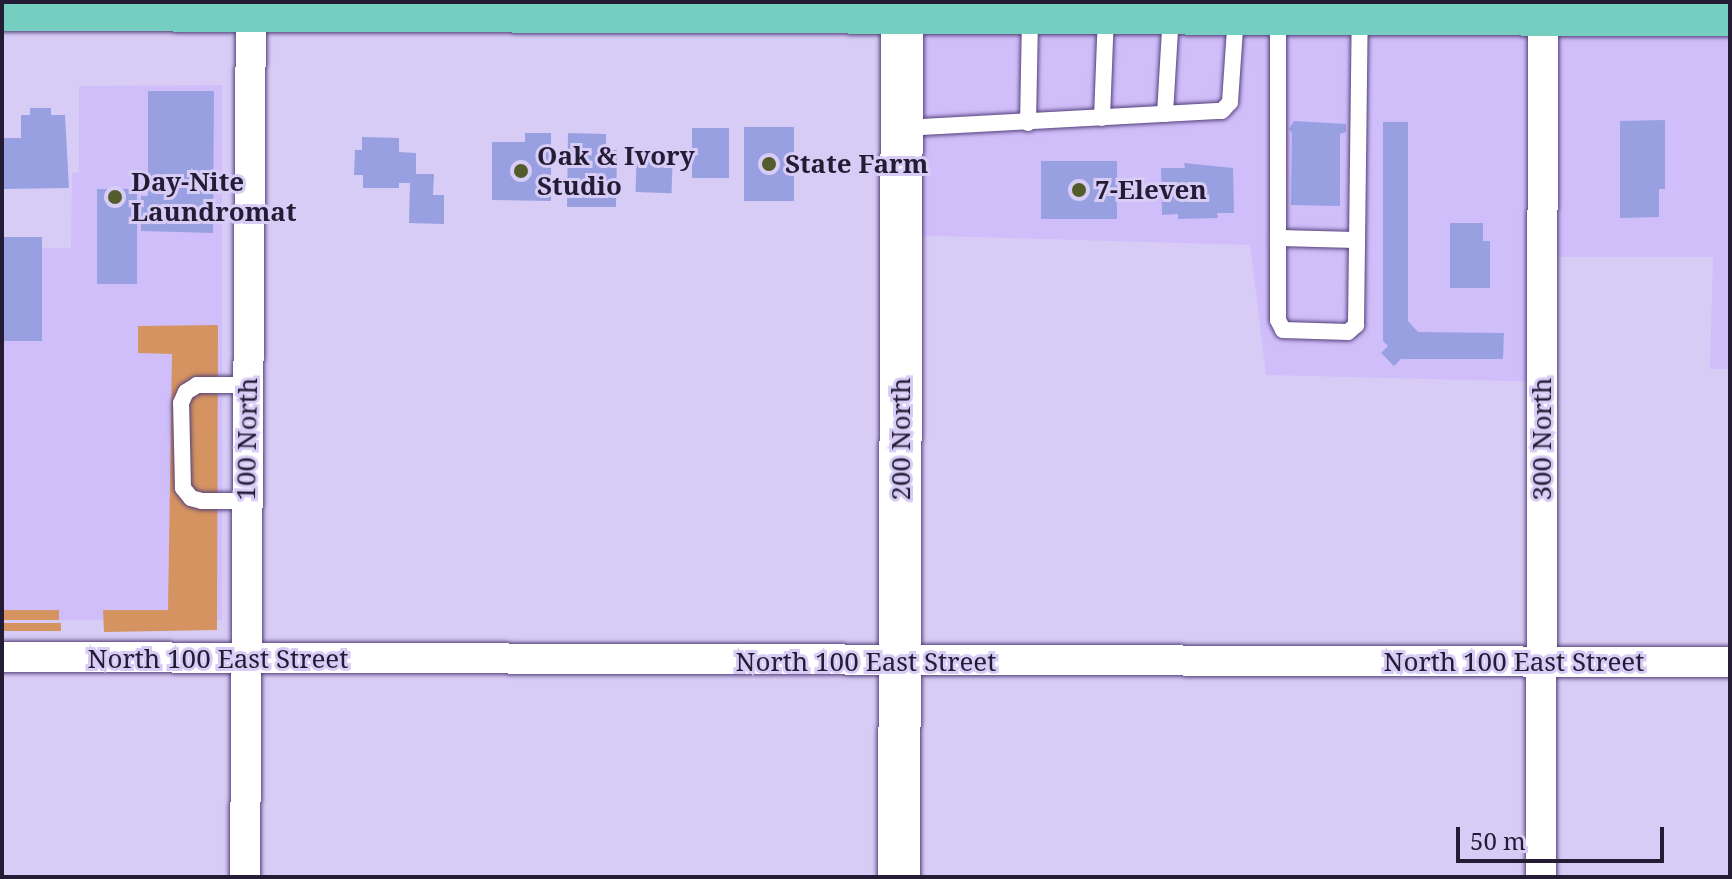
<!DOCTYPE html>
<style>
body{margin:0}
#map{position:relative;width:1732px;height:879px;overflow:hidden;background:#d7ccf5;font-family:"Noto Serif",serif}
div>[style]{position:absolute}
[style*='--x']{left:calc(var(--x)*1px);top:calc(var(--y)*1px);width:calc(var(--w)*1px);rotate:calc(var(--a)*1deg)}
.built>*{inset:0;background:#d0befa}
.green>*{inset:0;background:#d49360;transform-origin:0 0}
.building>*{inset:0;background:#98a0e2;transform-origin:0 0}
.roads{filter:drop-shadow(0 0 2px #55407b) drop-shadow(0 0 2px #55407b)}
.lane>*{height:16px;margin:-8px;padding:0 8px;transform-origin:8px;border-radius:8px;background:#fff}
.street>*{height:30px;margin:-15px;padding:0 15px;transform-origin:15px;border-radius:15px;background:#fff}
.secondary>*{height:42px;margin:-21px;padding:0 21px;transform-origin:21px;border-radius:21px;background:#fff}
.primary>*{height:44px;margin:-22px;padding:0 22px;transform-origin:22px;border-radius:22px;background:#76cec0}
.dots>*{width:22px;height:22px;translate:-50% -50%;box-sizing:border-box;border:4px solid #d7ccf5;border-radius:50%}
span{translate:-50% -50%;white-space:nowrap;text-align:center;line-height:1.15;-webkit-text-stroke:6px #d7ccf5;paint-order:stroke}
.poi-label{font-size:26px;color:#241c35;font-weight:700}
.left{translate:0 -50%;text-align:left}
.street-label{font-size:26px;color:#241c35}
.frame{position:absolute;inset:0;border:4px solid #241c35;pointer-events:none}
.scale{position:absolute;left:1456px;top:827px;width:208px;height:36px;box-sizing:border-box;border:4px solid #241c35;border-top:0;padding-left:10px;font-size:24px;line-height:28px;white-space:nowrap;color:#241c35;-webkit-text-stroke:6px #d7ccf5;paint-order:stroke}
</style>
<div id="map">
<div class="built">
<i style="clip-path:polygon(901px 2px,1730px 2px,1730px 369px,1710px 369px,1713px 257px,1542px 257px,1542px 382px,1266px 375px,1250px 245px,901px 235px)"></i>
<i style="clip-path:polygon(222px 85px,222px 620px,2px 620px,2px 237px,42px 237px,42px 248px,71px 248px,72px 173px,79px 172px,79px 86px)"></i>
</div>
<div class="green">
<i style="clip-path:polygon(218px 325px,217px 630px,104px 632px,103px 610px,168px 610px,172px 354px,138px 353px,138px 326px)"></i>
<i style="left:2px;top:610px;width:57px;height:10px"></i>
<i style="left:2px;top:623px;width:59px;height:8px"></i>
</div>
<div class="building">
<i style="clip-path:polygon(148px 91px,214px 91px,213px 233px,141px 231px,141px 196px,148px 196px)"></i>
<i style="clip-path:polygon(30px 108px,51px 108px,51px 115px,65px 115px,69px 188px,2px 189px,2px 138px,21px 138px,21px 115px,30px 115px)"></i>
<i style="clip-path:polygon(1665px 120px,1665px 189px,1659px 189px,1659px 217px,1620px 218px,1620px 121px)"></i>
<i style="clip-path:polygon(1294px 121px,1346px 124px,1346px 132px,1340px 134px,1340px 206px,1291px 205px,1292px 133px,1289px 129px)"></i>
<i style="clip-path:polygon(1383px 122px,1408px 122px,1408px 321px,1418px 332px,1504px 333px,1503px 359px,1401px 359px,1394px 366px,1381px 353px,1388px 346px,1383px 341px)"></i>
<i style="left:744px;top:127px;width:50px;height:74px"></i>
<i style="left:692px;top:128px;width:37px;height:50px"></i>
<i style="clip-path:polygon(525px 133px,551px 133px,551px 201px,492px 200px,492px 142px,525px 142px)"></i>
<i style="clip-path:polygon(568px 133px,606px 134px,606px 150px,617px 150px,616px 207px,567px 207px)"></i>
<i style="clip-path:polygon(362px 137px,399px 138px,399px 152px,416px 153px,416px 174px,434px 174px,433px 195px,444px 195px,444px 224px,409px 223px,410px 183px,399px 183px,399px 188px,363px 188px,363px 175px,354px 175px,355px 150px,362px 150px)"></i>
<i style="left:637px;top:149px;width:36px;height:43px;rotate:2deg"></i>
<i style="left:1041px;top:161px;width:76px;height:58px"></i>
<i style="clip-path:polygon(1184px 163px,1233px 168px,1234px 213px,1217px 213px,1218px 218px,1178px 219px,1178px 214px,1162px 215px,1161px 168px,1185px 168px)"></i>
<i style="left:97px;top:189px;width:40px;height:95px"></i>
<i style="clip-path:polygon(1450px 223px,1483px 223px,1483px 241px,1490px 241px,1490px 288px,1450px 288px)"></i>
<i style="left:2px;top:237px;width:40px;height:104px"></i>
</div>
<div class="roads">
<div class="lane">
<i style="--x:1278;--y:14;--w:306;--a:90"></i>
<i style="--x:1278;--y:320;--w:11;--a:63"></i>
<i style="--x:1283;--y:330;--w:65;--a:1.8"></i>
<i style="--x:1348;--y:332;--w:11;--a:-41"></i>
<i style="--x:1356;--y:325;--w:312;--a:-89.3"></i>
<i style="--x:1165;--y:114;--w:100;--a:-86.6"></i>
<i style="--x:1102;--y:118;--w:104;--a:-87.8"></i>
<i style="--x:1028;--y:123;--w:109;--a:-88.9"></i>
<i style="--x:903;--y:128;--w:319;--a:-3.1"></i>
<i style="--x:1222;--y:111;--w:12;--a:-48"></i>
<i style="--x:1230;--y:102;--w:89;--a:-86.1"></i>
<i style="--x:1278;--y:238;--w:79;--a:1.5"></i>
<i style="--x:246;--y:501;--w:44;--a:180"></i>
<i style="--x:202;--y:501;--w:11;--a:-165"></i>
<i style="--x:191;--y:498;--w:13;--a:-129"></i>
<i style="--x:183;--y:488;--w:85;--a:-91.3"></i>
<i style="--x:181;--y:403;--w:12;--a:-66"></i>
<i style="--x:186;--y:392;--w:13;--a:-32"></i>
<i style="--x:197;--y:385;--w:50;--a:0"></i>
</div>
<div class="street">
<i style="--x:2;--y:657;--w:1728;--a:0.17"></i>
<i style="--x:245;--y:877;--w:875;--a:-89.61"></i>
<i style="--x:1541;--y:877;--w:875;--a:-89.87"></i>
</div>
<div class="secondary">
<i style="--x:899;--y:877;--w:865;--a:-89.8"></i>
</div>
<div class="primary">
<i style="--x:2;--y:9;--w:1728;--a:0.17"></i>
</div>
</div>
<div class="dots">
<i style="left:769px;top:164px;background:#535c2b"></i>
<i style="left:521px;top:171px;background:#535c2b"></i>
<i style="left:1079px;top:190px;background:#535c2b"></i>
<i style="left:115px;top:197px;background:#535c2b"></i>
</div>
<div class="poi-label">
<span class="left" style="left:537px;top:171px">Oak &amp; Ivory<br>Studio</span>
<span class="left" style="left:785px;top:164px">State Farm</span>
<span class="left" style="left:131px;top:197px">Day-Nite<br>Laundromat</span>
<span class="left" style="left:1095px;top:190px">7-Eleven</span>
</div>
<div class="street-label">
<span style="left:247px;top:439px;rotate:-89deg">100 North</span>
<span style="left:901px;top:439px;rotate:-90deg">200 North</span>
<span style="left:1542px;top:439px;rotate:-90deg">300 North</span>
<span style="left:218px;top:659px">North 100 East Street</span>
<span style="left:866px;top:662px">North 100 East Street</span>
<span style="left:1514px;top:662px">North 100 East Street</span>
</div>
<div class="frame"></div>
<div class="scale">50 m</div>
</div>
